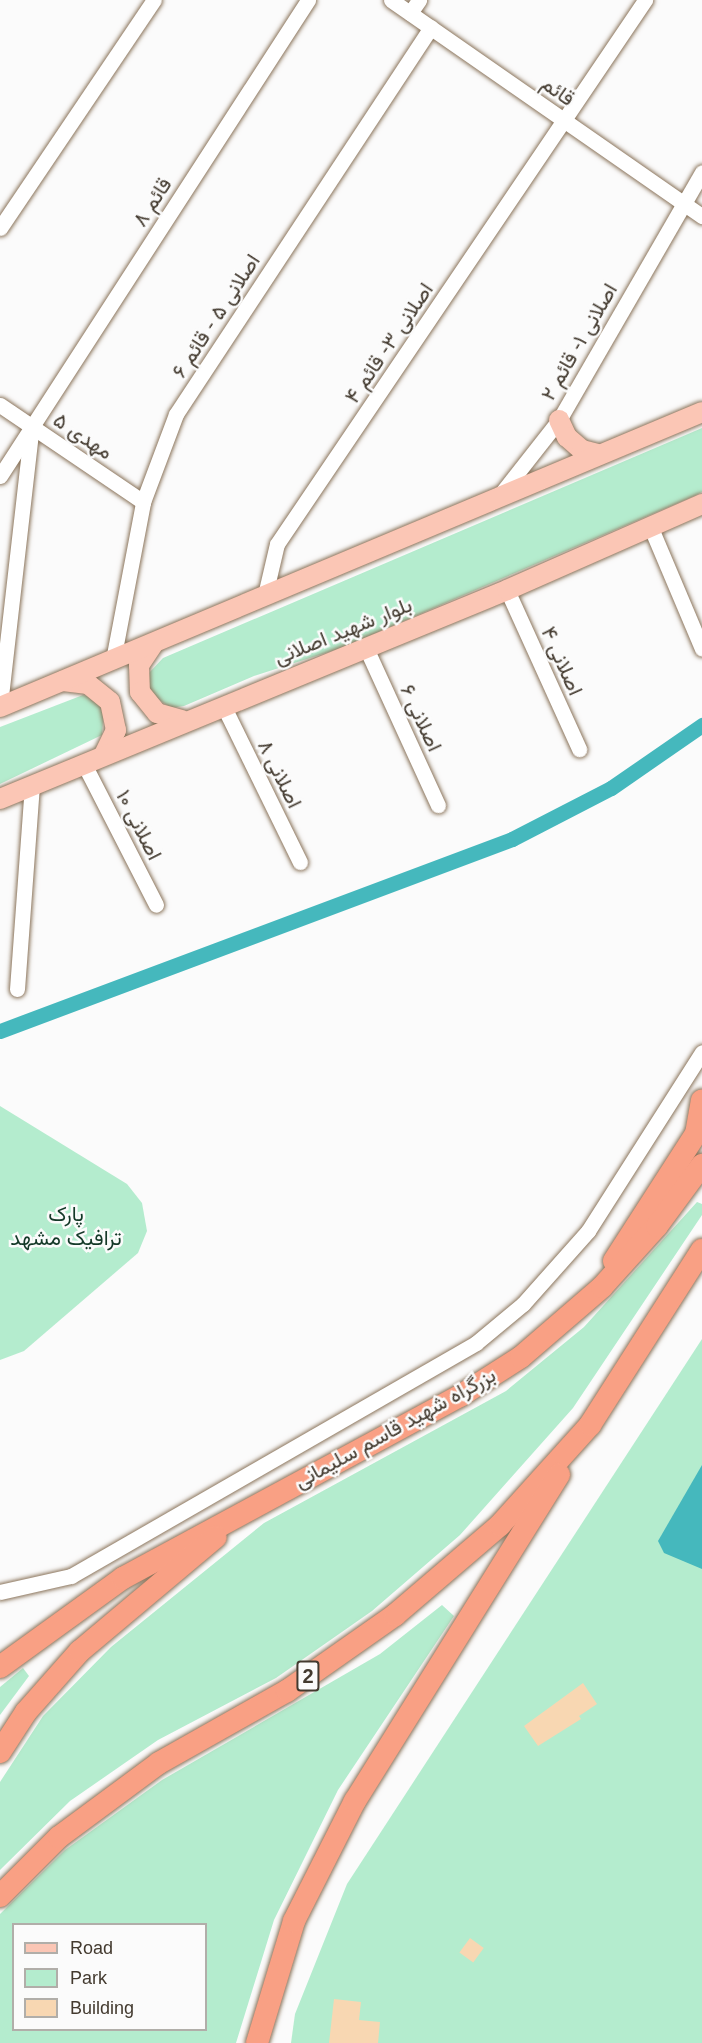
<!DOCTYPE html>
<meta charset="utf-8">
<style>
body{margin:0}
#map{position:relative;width:702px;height:2043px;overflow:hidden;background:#fbfbfb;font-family:Arial,Vazirmatn,sans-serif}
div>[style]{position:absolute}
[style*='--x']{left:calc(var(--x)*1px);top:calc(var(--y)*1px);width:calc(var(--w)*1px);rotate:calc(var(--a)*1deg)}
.green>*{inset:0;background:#b4ecce}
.water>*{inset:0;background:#45b8bd}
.canal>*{height:15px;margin:-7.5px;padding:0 7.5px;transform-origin:7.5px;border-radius:7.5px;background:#45b8bd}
.building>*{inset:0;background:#f8d7b2;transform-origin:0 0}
.roads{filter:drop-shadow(0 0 2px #8b755c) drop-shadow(0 0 2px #8b755c)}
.minor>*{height:15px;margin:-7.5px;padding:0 7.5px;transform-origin:7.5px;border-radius:7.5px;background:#fff}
.major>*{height:20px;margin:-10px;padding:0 10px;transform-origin:10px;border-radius:10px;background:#fbc6b5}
.highway>*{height:22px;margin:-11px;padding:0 11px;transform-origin:11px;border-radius:11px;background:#f9a084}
span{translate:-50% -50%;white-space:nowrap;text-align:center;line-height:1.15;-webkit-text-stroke:5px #fbfbfb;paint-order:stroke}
.shield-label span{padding:2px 4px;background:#fbfbfb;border:2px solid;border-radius:4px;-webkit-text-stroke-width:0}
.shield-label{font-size:20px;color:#433a2f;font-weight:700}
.street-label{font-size:21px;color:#433a2f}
.park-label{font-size:21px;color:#143928}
.legend{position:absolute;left:12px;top:1923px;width:195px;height:108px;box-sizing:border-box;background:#fbfbfb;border:2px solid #b1aea9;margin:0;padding:8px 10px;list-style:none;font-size:18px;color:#433a2f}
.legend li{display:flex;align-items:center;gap:12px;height:30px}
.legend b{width:30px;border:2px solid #b1aea9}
</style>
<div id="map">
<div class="green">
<i style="clip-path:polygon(702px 428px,702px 492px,694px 496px,341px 648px,254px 676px,184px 706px,171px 708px,151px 694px,148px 674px,163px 658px)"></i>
<i style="clip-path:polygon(83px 695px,95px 698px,104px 708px,102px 735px,0 784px,0 727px)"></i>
<i style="clip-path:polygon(0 1106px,127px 1184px,142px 1203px,147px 1231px,138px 1253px,24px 1351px,0 1360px)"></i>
<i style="clip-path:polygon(697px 1202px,702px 1204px,702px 1215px,573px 1408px,460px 1535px,372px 1611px,276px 1678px,158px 1740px,70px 1801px,0 1870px,0 1782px,43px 1716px,111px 1647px,264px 1523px,506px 1391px,584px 1327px)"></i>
<i style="clip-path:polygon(702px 1339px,702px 2043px,291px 2043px,295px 2014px,347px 1884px)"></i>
<i style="clip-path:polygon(evenodd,442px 1605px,454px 1616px,338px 1790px,274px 1920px,236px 2043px,0 2043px,0 1914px,65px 1850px,162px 1780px,380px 1654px,442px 1605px,14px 1924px,206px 1924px,206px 2030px,14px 2030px,14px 1924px)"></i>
<i style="clip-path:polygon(23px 1668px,29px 1676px,0 1715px,0 1687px)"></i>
</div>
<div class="water">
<i style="clip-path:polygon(702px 1465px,702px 1569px,664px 1553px,658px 1541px)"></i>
</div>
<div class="canal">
<i style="--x:0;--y:1031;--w:547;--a:-20.56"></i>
<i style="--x:512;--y:839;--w:111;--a:-27.3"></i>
<i style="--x:611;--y:788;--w:111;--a:-34.7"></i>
</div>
<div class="building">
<i style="clip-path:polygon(583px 1683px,597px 1704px,579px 1716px,581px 1719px,538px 1746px,524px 1726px)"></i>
<i style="left:470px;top:1938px;width:17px;height:18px;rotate:36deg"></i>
<i style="clip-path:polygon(334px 1999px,361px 2002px,359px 2020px,380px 2022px,378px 2043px,329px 2043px)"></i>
</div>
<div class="roads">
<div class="minor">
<i style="--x:391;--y:0;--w:379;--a:34.8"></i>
<i style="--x:410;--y:13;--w:16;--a:-55"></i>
<i style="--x:0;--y:228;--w:275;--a:-56"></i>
<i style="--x:0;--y:405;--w:173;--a:34.1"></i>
<i style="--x:0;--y:476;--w:567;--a:-57.09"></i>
<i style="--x:500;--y:495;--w:95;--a:-51.8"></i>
<i style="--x:559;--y:420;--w:286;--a:-60"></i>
<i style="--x:651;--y:528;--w:131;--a:67.1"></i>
<i style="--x:507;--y:590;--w:175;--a:65.6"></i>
<i style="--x:265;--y:595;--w:52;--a:-76.8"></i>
<i style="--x:277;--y:544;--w:657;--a:-55.92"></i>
<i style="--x:366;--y:648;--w:173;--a:65.4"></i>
<i style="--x:113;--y:660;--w:161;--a:-79.2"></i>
<i style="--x:143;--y:502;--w:94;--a:-69.4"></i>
<i style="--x:176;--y:414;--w:463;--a:-56.6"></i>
<i style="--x:0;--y:705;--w:276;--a:-83.5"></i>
<i style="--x:223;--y:705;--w:175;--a:63.9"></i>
<i style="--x:84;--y:764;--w:158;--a:62.9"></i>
<i style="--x:17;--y:989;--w:205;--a:-85.8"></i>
<i style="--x:0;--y:1592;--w:73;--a:-12.7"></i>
<i style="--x:71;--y:1576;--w:467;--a:-29.9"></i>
<i style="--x:476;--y:1343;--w:61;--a:-39.7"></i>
<i style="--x:523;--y:1304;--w:98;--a:-48.3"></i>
<i style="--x:588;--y:1231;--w:212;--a:-57.5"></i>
</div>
<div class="major">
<i style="--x:559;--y:420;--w:19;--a:65"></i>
<i style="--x:567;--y:437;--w:20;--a:41"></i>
<i style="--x:582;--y:450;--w:16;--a:14"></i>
<i style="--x:154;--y:643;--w:27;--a:124"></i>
<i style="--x:139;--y:665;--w:27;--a:88"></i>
<i style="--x:140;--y:692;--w:27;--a:51"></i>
<i style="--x:157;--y:713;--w:26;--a:16"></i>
<i style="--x:63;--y:681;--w:25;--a:7"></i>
<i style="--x:88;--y:684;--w:28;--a:39"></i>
<i style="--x:110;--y:702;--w:29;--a:78"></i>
<i style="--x:116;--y:730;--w:28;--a:116"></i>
<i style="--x:0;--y:707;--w:761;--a:-22.79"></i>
<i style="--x:0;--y:799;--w:548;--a:-22.4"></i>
<i style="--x:507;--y:590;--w:213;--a:-23.8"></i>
</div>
<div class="highway">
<i style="--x:614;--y:1261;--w:151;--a:-57.2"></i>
<i style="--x:696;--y:1134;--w:34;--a:-80"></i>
<i style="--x:0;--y:1667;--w:152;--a:-35.9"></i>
<i style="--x:123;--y:1578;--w:383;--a:-28.4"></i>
<i style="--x:460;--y:1396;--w:72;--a:-32.6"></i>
<i style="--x:521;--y:1357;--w:107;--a:-40.8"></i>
<i style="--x:602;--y:1287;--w:82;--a:-48"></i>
<i style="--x:657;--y:1226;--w:76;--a:-53.6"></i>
<i style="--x:0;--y:1752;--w:48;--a:-57"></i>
<i style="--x:26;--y:1712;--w:81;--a:-48.5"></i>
<i style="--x:80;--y:1651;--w:177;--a:-40"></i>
<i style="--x:0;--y:1896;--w:83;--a:-45"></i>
<i style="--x:59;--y:1837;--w:124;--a:-36.5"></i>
<i style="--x:159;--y:1763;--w:147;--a:-29.4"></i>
<i style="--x:287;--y:1691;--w:132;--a:-35.1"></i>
<i style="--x:395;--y:1615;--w:138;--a:-40.6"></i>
<i style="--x:500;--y:1525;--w:135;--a:-48"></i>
<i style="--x:590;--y:1425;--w:208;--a:-57.4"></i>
<i style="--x:257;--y:2043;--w:127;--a:-73.1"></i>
<i style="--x:294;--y:1921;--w:135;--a:-63.1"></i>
<i style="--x:355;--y:1801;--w:385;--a:-58"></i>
</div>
</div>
<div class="shield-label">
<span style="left:308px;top:1676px">2</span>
</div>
<div class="street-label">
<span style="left:558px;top:91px;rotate:35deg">قائم</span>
<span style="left:152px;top:202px;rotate:-57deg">قائم ۸</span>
<span style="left:216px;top:316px;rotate:-57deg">اصلانی ۵ - قائم ۶</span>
<span style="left:579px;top:342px;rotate:-60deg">اصلانی ۱- قائم ۲</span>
<span style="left:389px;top:343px;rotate:-56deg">اصلانی ۳- قائم ۴</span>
<span style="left:83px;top:436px;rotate:34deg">مهدی ۵</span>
<span style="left:343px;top:631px;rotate:-22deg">بلوار شهید اصلانی</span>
<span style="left:562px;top:661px;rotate:66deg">اصلانی ۴</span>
<span style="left:421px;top:718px;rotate:65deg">اصلانی ۶</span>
<span style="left:280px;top:774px;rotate:64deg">اصلانی ۸</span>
<span style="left:139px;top:825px;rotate:63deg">اصلانی ۱۰</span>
<span style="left:395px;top:1428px;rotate:-29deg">بزرگراه شهید قاسم سلیمانی</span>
</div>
<div class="park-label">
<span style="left:66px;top:1226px">پارک<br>ترافیک مشهد</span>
</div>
<ul class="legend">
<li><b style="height:8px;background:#fbc6b5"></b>Road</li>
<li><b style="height:16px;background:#b4ecce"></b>Park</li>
<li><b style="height:16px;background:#f8d7b2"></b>Building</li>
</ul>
</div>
